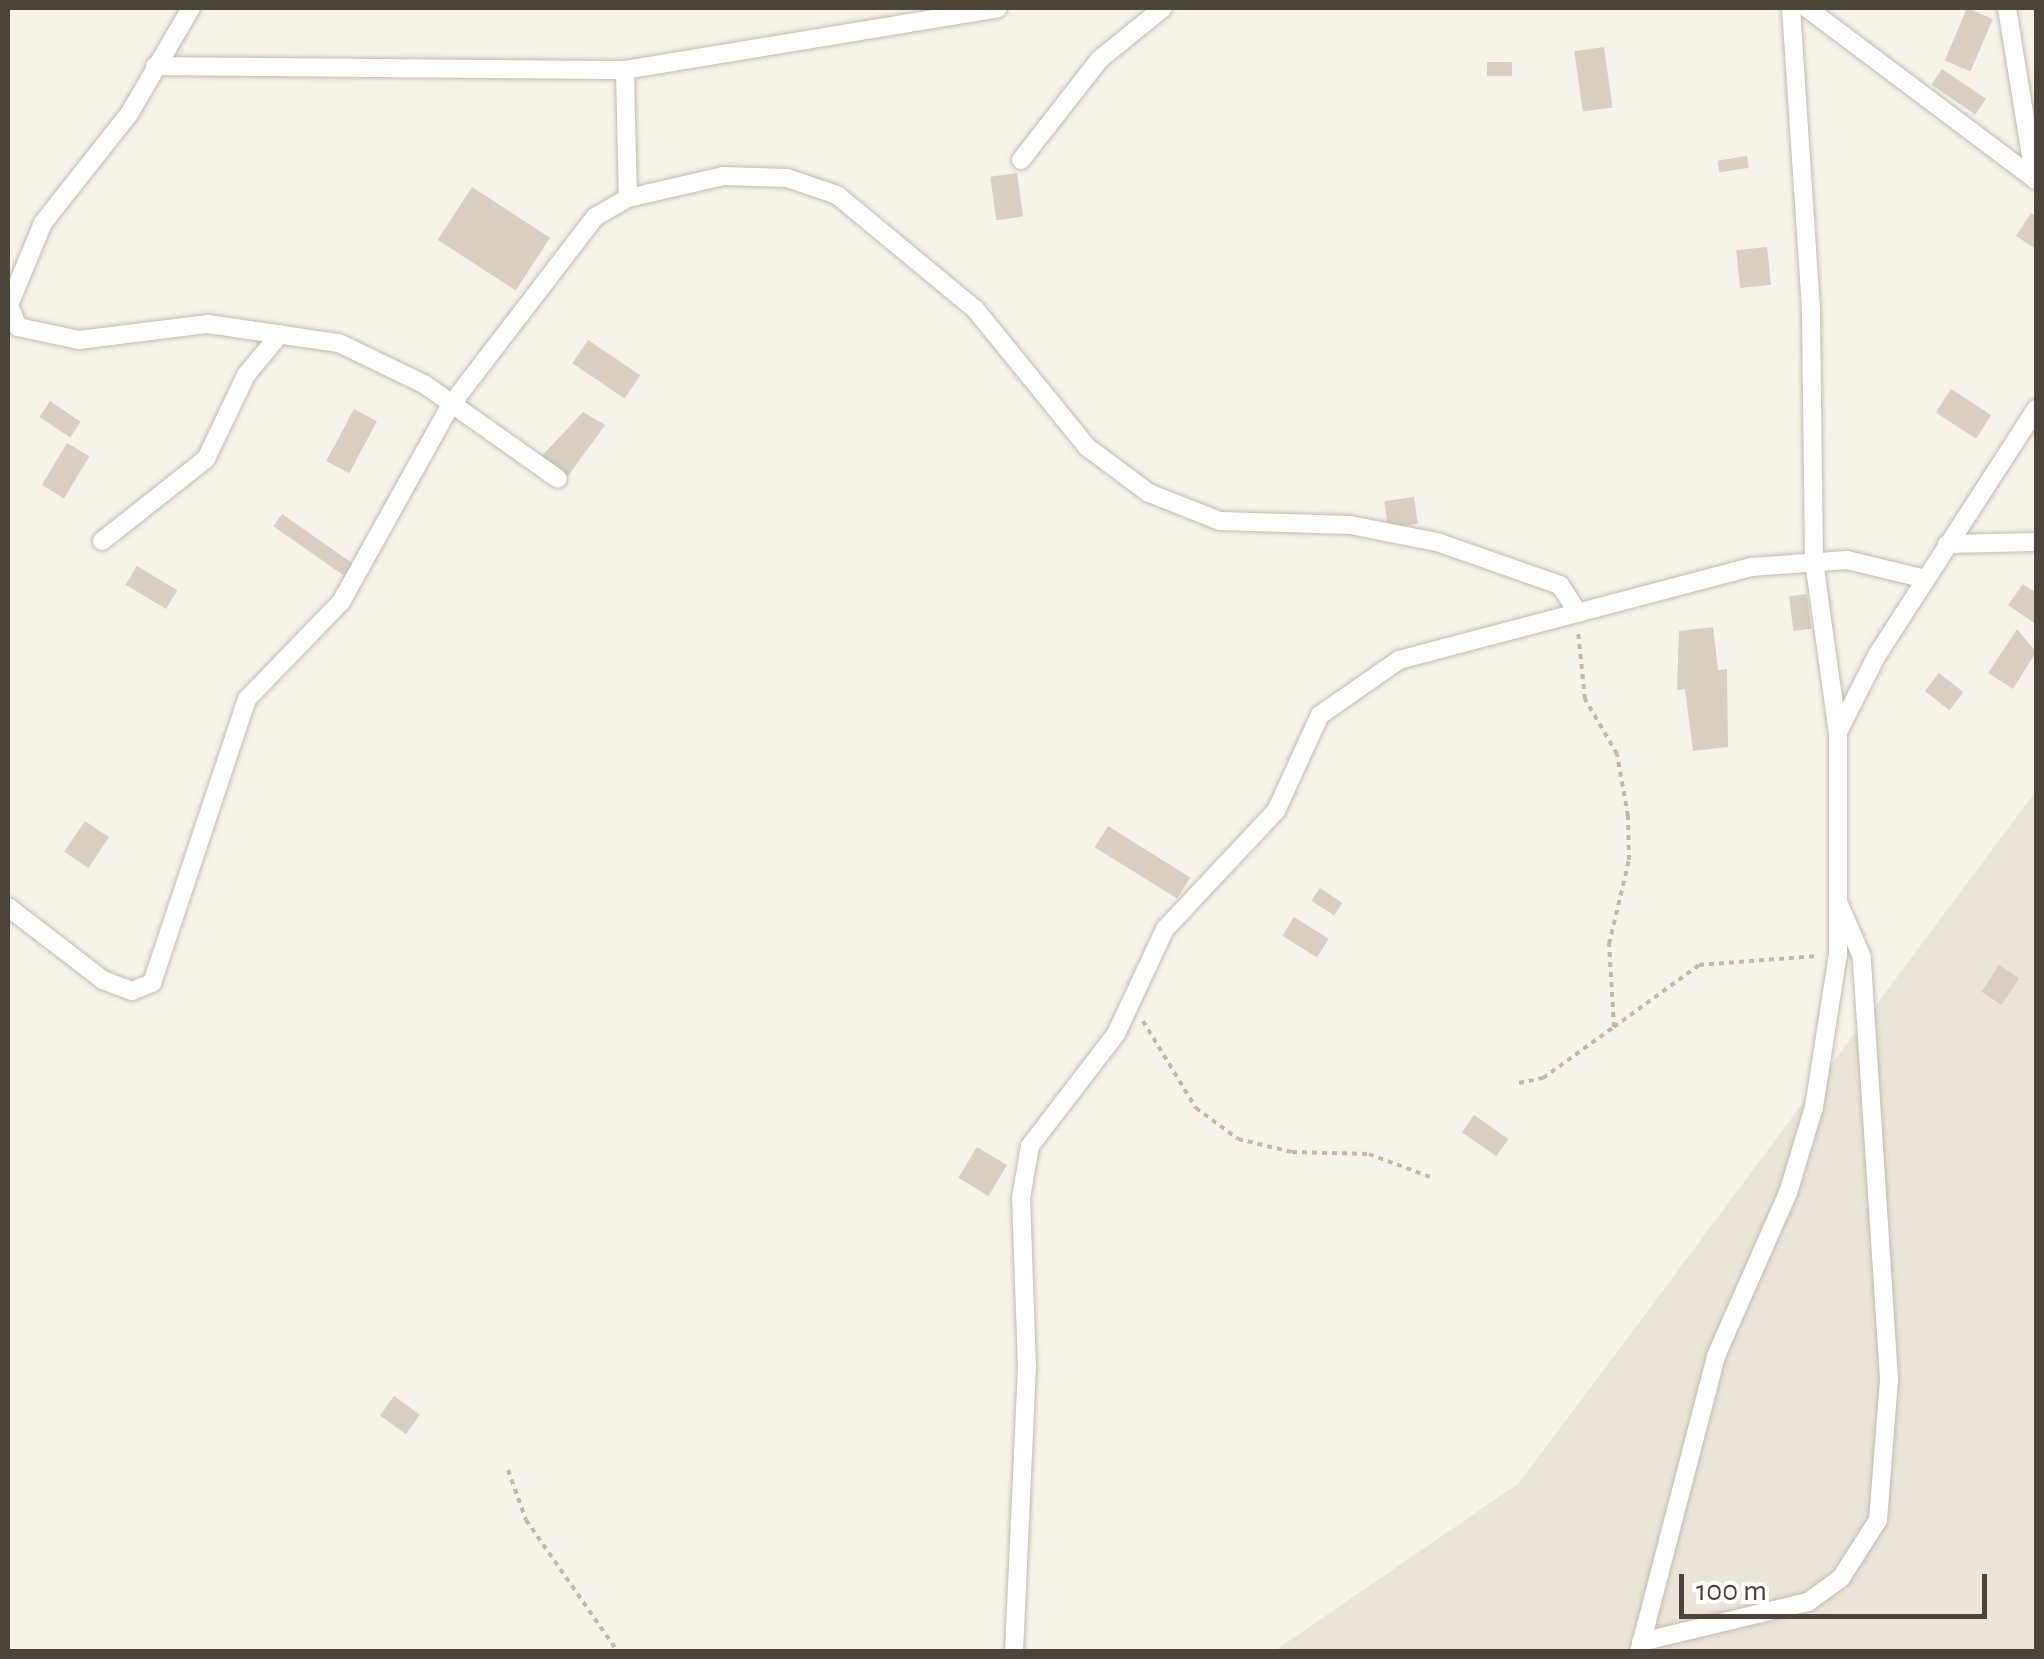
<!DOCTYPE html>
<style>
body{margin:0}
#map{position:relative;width:2044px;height:1659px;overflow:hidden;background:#f6f3eb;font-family:"Alegreya Sans",sans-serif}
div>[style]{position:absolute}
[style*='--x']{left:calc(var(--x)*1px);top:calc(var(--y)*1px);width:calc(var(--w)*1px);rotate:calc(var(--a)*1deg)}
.residential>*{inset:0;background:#eae5d9}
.building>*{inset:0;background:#d8cfc0;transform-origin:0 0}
.path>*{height:4px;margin-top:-2px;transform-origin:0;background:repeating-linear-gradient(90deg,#c4b89e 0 5px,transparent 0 10px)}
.roads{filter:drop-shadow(0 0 2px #c2bbad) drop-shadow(0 0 2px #c2bbad)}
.street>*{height:18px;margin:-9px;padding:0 9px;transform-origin:9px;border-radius:9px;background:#fff}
span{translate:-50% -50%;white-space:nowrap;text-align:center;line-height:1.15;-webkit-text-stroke:9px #fff;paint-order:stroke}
.frame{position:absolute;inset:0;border:10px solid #4b4438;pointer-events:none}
.scale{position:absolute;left:1679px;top:1574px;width:308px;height:45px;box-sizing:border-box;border:5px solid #4b4438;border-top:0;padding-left:12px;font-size:30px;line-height:35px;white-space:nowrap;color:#4b4438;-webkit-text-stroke:8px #fff;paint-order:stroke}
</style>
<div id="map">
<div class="residential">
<i style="clip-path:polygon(2036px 791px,2036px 1651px,1273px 1652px,1519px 1483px)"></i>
</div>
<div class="building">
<i style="left:1967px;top:8px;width:28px;height:57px;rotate:23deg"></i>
<i style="left:1604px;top:47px;width:61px;height:30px;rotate:82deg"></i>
<i style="left:1512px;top:62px;width:14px;height:25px;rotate:90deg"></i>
<i style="left:1942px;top:69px;width:53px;height:19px;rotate:34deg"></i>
<i style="left:1747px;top:156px;width:12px;height:30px;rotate:81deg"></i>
<i style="left:1017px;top:173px;width:44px;height:27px;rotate:82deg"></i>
<i style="left:472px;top:187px;width:93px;height:63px;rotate:33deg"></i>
<i style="clip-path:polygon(2031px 213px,2036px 216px,2036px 249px,2016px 236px)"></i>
<i style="left:1767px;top:247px;width:38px;height:31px;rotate:84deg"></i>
<i style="left:588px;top:340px;width:63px;height:28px;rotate:34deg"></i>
<i style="left:1951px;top:389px;width:48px;height:28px;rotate:33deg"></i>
<i style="left:50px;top:401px;width:37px;height:19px;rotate:34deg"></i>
<i style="left:354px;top:409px;width:26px;height:59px;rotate:28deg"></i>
<i style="clip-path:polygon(583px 412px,605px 425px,568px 476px,540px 458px)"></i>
<i style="left:67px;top:443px;width:26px;height:49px;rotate:31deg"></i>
<i style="left:1414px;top:497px;width:27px;height:30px;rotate:82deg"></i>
<i style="left:282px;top:514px;width:92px;height:15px;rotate:35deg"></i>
<i style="left:137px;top:566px;width:47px;height:22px;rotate:31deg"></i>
<i style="clip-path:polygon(2023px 584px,2036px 593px,2036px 624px,2008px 605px)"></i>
<i style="left:1807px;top:594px;width:35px;height:18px;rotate:83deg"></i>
<i style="clip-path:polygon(1713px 627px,1718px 670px,1727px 669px,1728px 747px,1693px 751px,1685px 689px,1677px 690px,1679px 631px)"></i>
<i style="clip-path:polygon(2017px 629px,2036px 652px,2013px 689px,1988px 673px)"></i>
<i style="left:1939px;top:673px;width:31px;height:23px;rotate:38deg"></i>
<i style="left:85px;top:821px;width:29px;height:37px;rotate:34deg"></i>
<i style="left:1108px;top:826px;width:97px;height:25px;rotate:32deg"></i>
<i style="left:1320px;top:888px;width:27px;height:15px;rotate:34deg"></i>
<i style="left:1294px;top:917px;width:41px;height:22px;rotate:32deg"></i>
<i style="left:1999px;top:965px;width:24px;height:32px;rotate:33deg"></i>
<i style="left:1474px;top:1115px;width:42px;height:21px;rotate:35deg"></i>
<i style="left:977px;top:1147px;width:35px;height:36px;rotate:31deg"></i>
<i style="left:394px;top:1396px;width:32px;height:24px;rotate:36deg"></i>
</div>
<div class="path">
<i style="--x:1143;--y:1021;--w:102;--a:58.7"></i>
<i style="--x:1196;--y:1108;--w:52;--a:36.4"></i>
<i style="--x:1238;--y:1139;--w:56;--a:13.5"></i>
<i style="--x:1292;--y:1152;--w:77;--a:1.5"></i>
<i style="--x:1369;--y:1154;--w:65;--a:20.7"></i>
<i style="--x:1614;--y:1027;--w:105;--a:-36.1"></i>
<i style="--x:1699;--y:965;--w:118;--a:-4.4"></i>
<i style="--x:1519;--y:1083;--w:25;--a:-12"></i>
<i style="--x:1543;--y:1078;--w:87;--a:-35.7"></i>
<i style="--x:1614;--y:1027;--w:83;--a:-93.4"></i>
<i style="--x:1609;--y:944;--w:86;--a:-76.6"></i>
<i style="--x:1629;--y:860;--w:44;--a:-91.3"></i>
<i style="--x:1628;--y:816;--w:63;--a:-100.1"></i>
<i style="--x:1617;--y:754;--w:64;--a:-120.2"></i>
<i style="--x:1585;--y:699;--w:68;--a:-95.9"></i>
<i style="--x:508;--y:1470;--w:53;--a:70.2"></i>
<i style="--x:526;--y:1520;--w:161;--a:55.1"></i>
</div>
<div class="roads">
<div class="street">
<i style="--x:191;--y:8;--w:123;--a:120.3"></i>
<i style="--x:129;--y:114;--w:139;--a:128.3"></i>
<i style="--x:43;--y:223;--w:89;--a:112.5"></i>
<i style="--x:9;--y:305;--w:24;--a:68"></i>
<i style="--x:18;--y:327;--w:62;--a:12"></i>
<i style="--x:79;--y:340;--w:130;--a:-7.1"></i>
<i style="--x:208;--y:324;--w:132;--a:8.3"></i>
<i style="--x:339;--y:343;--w:94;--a:25.8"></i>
<i style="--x:424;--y:384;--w:164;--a:35.3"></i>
<i style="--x:1807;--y:8;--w:286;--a:36.9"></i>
<i style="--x:2007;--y:8;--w:174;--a:80.8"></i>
<i style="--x:155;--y:66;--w:470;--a:0.5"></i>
<i style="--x:625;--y:70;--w:378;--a:-9.4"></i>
<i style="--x:625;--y:70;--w:128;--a:88.7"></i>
<i style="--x:1021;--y:160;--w:128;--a:-52"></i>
<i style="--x:1100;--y:59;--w:81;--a:-39"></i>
<i style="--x:102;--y:541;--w:132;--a:-38.3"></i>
<i style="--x:206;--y:459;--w:93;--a:-64.5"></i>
<i style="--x:246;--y:375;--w:53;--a:-50.3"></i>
<i style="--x:1947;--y:544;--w:89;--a:-1.3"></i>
<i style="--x:1838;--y:732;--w:86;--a:-63.1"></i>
<i style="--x:1877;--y:655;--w:293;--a:-57.1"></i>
<i style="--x:8;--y:907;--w:120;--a:37.5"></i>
<i style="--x:103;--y:980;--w:31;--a:21"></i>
<i style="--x:132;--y:991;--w:22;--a:-22"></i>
<i style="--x:152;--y:983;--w:299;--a:-71.5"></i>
<i style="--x:247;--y:699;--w:135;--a:-45.9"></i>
<i style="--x:341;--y:602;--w:224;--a:-60.9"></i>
<i style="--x:450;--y:406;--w:238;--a:-52.5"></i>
<i style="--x:595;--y:217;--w:38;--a:-30"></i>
<i style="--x:628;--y:198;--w:98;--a:-13"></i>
<i style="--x:723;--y:176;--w:64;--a:1.8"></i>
<i style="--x:787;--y:178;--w:53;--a:18.8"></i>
<i style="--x:837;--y:195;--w:179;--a:39.6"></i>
<i style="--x:975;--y:309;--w:178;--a:50.9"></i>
<i style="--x:1087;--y:447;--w:77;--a:36.6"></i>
<i style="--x:1149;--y:493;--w:76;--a:21.5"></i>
<i style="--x:1220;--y:521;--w:130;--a:1.8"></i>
<i style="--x:1350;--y:525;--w:89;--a:11.1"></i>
<i style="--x:1437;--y:542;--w:130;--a:19.3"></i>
<i style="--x:1560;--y:585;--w:31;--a:57"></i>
<i style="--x:1641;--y:1642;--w:172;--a:-13.5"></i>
<i style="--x:1808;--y:1602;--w:41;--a:-36"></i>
<i style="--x:1841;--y:1578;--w:69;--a:-57.5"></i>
<i style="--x:1878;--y:1520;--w:141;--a:-85.5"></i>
<i style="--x:1889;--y:1379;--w:423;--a:-93.7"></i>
<i style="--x:1862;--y:957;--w:58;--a:-113.5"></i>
<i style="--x:1014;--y:1652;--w:284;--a:-87.4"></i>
<i style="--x:1027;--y:1368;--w:170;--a:-92"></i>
<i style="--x:1021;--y:1198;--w:53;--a:-80.2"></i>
<i style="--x:1030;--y:1146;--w:141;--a:-52.5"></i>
<i style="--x:1116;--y:1034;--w:116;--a:-65"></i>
<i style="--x:1165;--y:929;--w:162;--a:-46.8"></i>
<i style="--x:1276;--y:811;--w:106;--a:-65.4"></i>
<i style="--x:1320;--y:715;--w:96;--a:-34.8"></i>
<i style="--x:1399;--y:660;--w:365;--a:-14.8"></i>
<i style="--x:1752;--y:567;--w:95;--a:-4.2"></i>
<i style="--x:1847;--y:560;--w:81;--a:13.5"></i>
<i style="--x:1639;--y:1652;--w:306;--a:-75.4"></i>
<i style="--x:1716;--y:1356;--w:178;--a:-66.2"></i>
<i style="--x:1788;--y:1193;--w:90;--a:-73.2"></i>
<i style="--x:1814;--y:1107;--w:155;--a:-81.1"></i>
<i style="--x:1838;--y:954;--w:220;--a:-90"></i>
<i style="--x:1838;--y:734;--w:175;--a:-97.9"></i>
<i style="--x:1814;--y:561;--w:252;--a:-90.7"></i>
<i style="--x:1811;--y:309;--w:302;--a:-93.8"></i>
</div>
</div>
<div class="frame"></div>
<div class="scale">100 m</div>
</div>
